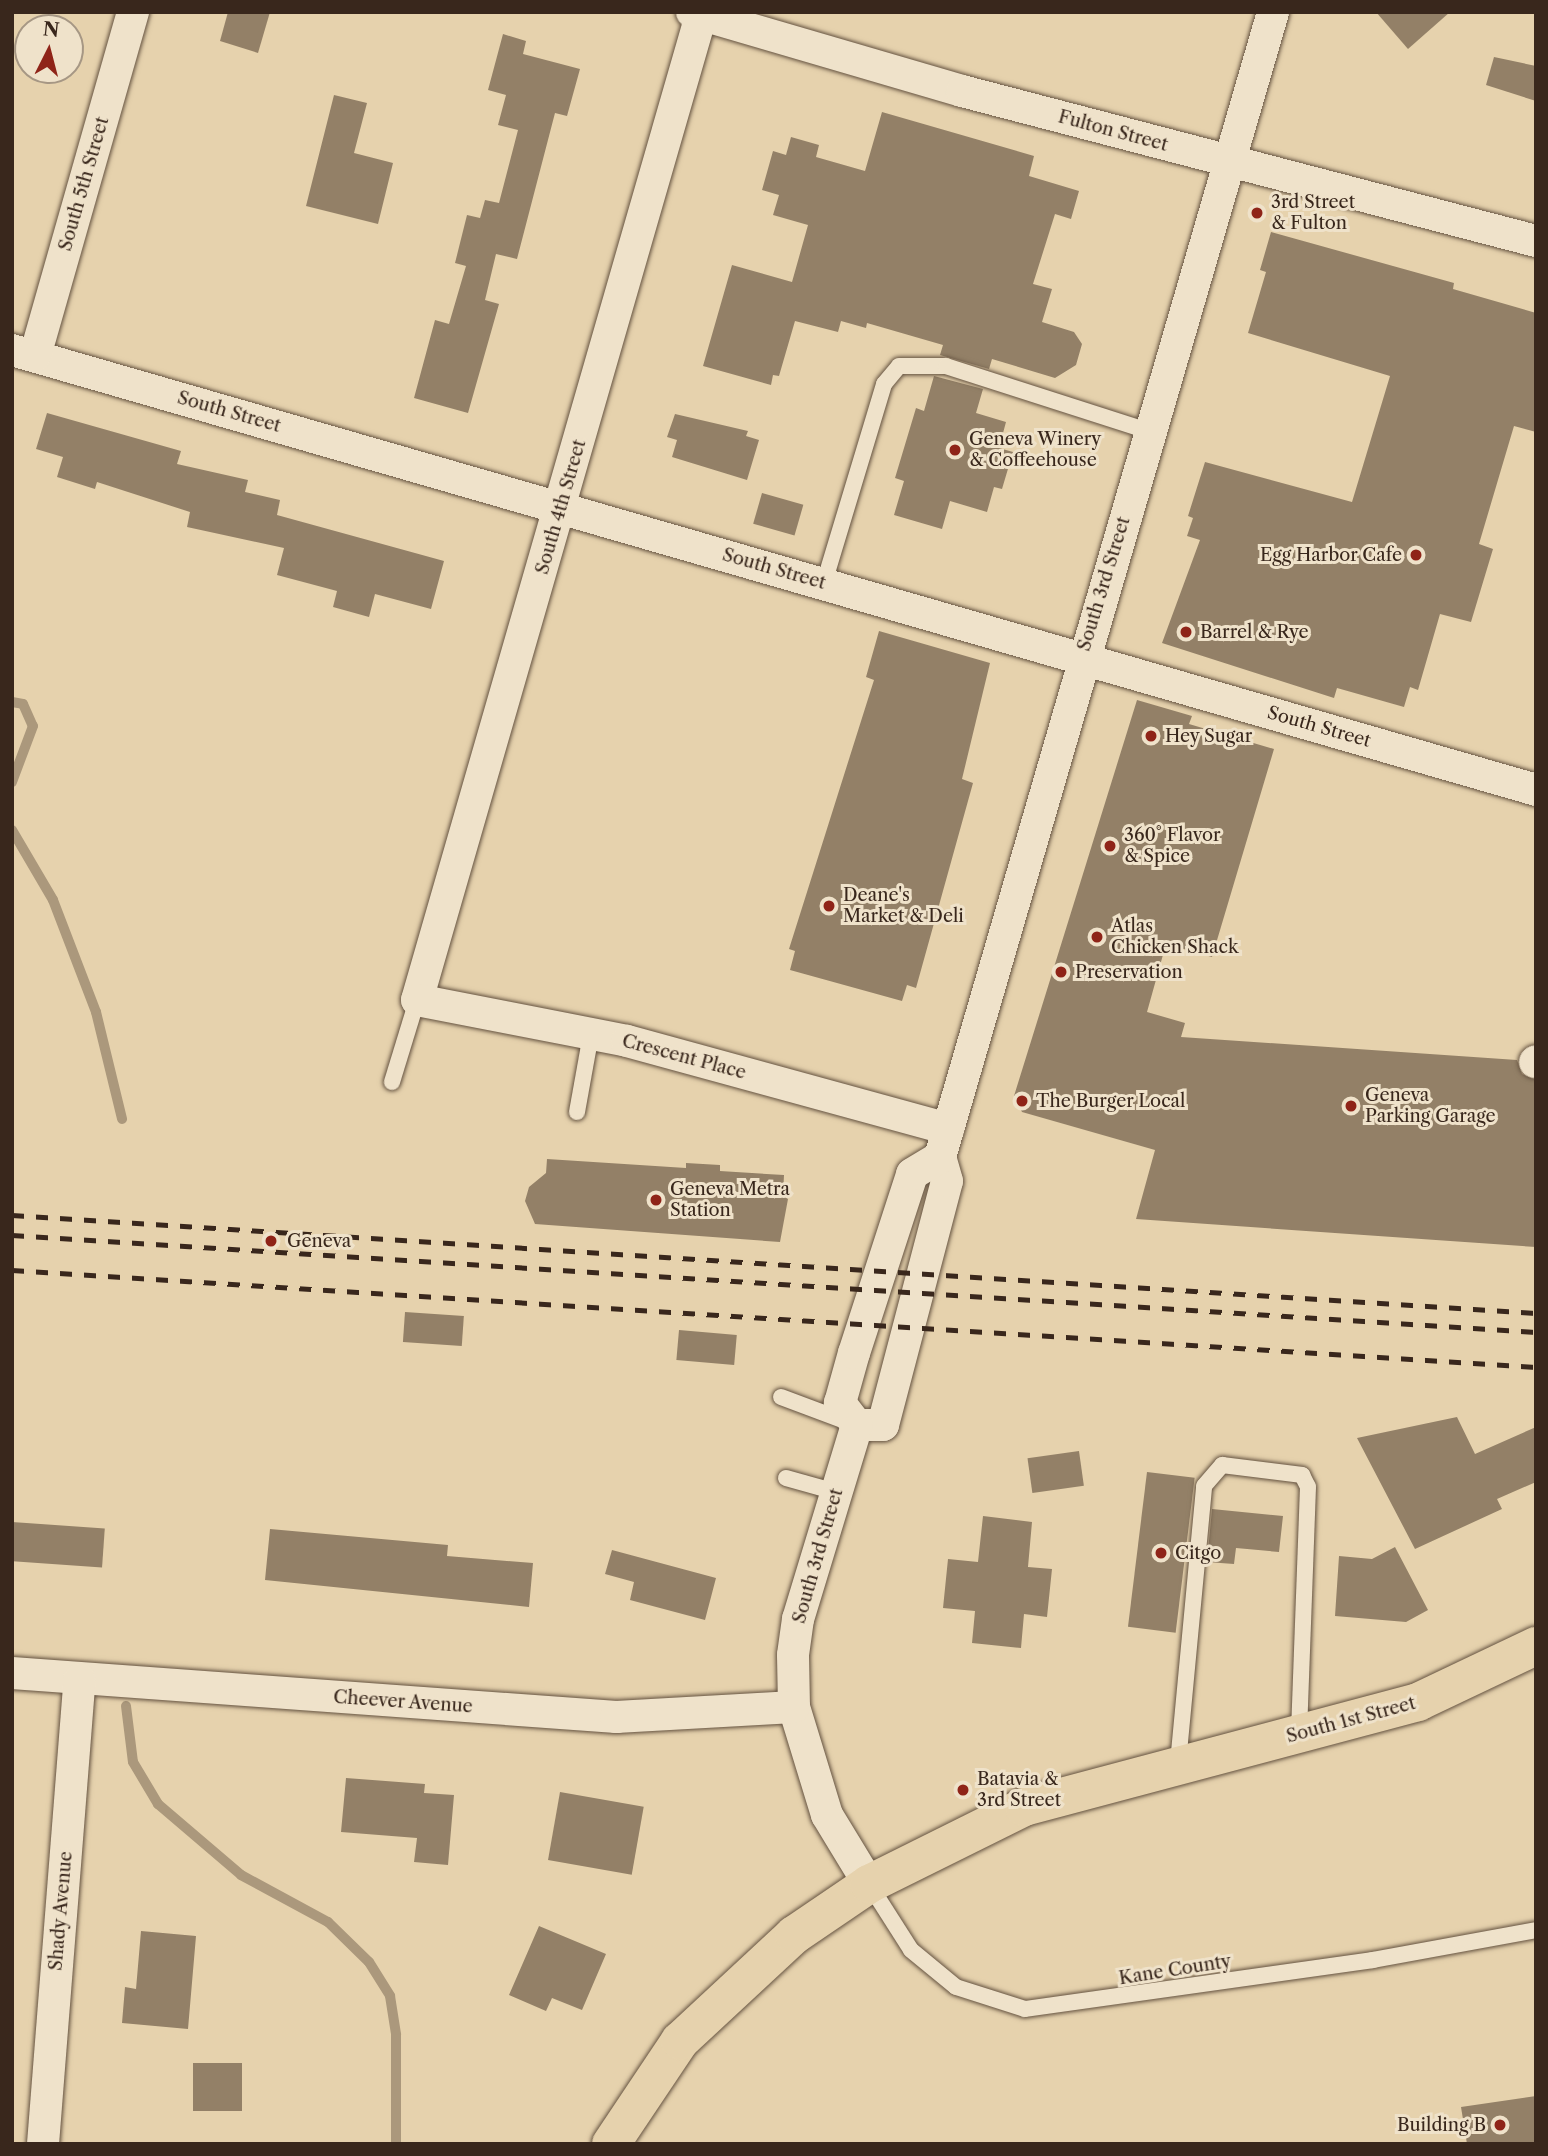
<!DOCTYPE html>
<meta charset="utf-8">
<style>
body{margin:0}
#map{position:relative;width:1548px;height:2156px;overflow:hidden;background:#e6d2ad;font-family:"Libre Caslon Text",serif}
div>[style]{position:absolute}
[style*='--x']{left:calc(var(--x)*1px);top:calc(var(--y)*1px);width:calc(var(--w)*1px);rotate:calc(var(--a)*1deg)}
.stream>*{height:10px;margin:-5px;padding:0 5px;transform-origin:5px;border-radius:5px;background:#ab987c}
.building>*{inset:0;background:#938067;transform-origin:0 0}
.roads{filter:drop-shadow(0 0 2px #645240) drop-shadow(0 0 2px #645240)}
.lane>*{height:16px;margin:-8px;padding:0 8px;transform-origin:8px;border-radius:8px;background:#efe2ca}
.street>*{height:32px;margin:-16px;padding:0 16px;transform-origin:16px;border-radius:16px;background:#efe2ca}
.primary>*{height:38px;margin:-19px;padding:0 19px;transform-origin:19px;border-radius:19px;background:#e6d2ad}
.rail>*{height:5px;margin-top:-2.5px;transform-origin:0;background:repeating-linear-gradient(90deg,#39271c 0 12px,transparent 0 24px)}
.dots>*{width:19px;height:19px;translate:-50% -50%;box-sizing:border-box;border:4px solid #efe2ca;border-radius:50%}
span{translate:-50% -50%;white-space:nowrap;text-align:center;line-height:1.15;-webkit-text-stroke:6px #efe2ca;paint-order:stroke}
.street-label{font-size:18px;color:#39271c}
.poi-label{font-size:18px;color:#39271c}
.left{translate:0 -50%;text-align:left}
.right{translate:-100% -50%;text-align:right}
.frame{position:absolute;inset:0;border:14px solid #39271c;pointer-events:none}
.north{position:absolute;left:14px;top:14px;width:70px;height:70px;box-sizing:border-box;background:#efe2ca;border:2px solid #a69784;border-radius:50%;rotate:6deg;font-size:19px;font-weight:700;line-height:28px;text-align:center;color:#39271c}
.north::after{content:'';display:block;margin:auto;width:24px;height:32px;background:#8f2418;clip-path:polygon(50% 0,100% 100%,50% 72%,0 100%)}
</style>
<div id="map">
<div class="stream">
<i style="--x:12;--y:702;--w:11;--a:10"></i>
<i style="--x:23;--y:704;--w:24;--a:66"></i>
<i style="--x:33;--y:726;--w:60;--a:110.6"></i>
<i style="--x:12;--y:830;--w:81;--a:59.6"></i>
<i style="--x:53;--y:900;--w:120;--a:69"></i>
<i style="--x:96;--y:1012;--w:110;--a:76.3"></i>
<i style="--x:126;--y:1706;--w:56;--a:82.9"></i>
<i style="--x:133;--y:1762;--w:49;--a:59.2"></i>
<i style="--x:158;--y:1804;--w:109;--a:40.5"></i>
<i style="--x:241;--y:1875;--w:99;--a:28.4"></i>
<i style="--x:328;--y:1922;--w:57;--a:44.3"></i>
<i style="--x:369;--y:1962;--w:40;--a:58"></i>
<i style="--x:390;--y:1996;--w:39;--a:81"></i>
<i style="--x:396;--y:2035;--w:109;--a:90"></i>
</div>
<div class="building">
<i style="clip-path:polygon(228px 12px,270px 12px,258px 53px,220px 41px)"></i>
<i style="clip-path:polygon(1376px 12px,1450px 12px,1408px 49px)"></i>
<i style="clip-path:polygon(503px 34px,526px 41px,523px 54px,580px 69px,567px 116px,555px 113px,517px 259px,496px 254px,485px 300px,499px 304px,468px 413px,414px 398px,435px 320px,449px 324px,466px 266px,455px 263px,467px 215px,480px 218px,485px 200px,499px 203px,518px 130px,498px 125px,506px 95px,488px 90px)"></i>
<i style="clip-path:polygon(1494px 57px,1536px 66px,1536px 101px,1486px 85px)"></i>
<i style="clip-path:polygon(334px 95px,367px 103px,354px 153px,393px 163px,378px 224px,306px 206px)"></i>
<i style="clip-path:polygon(882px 112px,1034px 156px,1029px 176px,1079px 191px,1071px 219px,1055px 214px,1033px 284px,1052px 289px,1042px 322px,1074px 332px,1082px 344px,1076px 365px,1055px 378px,992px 359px,989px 369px,940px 355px,943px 345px,867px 323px,866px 328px,841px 321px,838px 332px,795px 321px,779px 376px,773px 375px,771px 385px,703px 366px,732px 265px,792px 282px,808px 225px,773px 215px,779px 195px,762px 190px,773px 151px,786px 155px,791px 137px,819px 145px,816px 157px,865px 171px)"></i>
<i style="clip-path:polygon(1271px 232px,1454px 283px,1453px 289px,1536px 313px,1536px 432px,1514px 426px,1479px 544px,1493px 549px,1471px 622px,1440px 614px,1418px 690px,1410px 687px,1404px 707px,1337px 688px,1334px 698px,1162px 643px,1200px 540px,1187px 536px,1193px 518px,1188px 516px,1205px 462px,1352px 502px,1390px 376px,1248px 333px,1266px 272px,1260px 270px)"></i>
<i style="clip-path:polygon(934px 376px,983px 389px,976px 413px,1006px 422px,999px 448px,1013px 452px,1002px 489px,994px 487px,987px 512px,950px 501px,942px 529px,894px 515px,904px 481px,895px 478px,916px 408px,924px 411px)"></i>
<i style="clip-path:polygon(47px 413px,181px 451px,177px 464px,248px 480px,245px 492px,280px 500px,277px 515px,444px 561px,431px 609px,375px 594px,369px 617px,333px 607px,337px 591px,277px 575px,284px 548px,187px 527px,190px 512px,97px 482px,95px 489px,57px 477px,63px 457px,36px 449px)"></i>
<i style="clip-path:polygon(675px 414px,748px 431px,746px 436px,759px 440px,747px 480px,672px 457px,677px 440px,667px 437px)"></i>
<i style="left:762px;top:493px;width:43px;height:32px;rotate:16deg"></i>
<i style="clip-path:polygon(879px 631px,990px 663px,962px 779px,973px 783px,916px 988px,907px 985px,902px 1001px,790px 970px,795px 951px,789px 949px,874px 680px,866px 677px)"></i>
<i style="clip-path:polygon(1137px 700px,1192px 716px,1189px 724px,1274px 749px,1212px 957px,1166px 944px,1147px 1012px,1185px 1023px,1181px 1037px,1517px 1060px,1522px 1074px,1536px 1080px,1536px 1247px,1136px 1219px,1155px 1150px,1022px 1112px,1014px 1096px)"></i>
<i style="clip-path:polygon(547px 1159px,686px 1168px,686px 1163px,720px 1165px,720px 1171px,784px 1175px,783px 1196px,788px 1199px,780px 1242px,535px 1224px,525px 1201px,529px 1187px,546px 1173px)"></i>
<i style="left:405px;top:1312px;width:59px;height:30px;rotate:4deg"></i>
<i style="left:679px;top:1330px;width:58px;height:30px;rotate:5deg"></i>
<i style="clip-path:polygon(1457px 1417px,1475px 1454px,1536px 1427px,1536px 1482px,1497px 1499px,1502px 1509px,1415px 1549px,1357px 1438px)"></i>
<i style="left:1079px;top:1451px;width:35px;height:52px;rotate:82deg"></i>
<i style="left:1147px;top:1472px;width:48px;height:156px;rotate:7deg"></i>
<i style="clip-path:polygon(1212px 1509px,1283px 1516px,1279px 1552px,1236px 1548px,1234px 1564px,1207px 1562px)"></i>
<i style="clip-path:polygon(983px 1516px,1032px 1522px,1028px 1567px,1052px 1569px,1047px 1617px,1024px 1614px,1021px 1648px,972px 1643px,975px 1611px,943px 1608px,948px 1559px,978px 1562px)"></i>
<i style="left:12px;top:1522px;width:93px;height:39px;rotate:4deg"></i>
<i style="clip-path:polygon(270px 1529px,448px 1545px,447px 1556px,533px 1563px,529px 1607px,265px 1580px)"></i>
<i style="clip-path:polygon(1395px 1547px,1428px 1610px,1406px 1622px,1335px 1616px,1339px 1556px,1372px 1559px)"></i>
<i style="clip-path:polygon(612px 1550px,716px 1578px,705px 1620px,630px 1600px,634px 1582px,605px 1574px)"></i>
<i style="clip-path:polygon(346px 1778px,425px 1784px,424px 1793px,454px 1795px,448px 1865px,414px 1862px,417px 1838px,341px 1832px)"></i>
<i style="left:560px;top:1792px;width:85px;height:69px;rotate:10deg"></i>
<i style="clip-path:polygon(539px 1926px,606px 1954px,582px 2010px,552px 1998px,546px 2011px,509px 1995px)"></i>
<i style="clip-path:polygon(141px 1931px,196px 1936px,188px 2029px,122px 2023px,125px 1987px,136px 1989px)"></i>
<i style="left:193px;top:2063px;width:49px;height:48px"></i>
<i style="clip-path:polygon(1536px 2096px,1536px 2144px,1467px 2144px,1461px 2107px)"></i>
</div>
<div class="roads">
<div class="lane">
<i style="--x:824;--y:583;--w:208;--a:-73.2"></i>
<i style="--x:884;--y:384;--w:23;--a:-50"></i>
<i style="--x:899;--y:366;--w:47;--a:0"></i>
<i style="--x:946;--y:366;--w:213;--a:17.8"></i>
<i style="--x:392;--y:1082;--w:86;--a:-73"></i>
<i style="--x:577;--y:1112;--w:79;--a:-79.8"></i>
<i style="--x:781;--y:1397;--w:72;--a:20.5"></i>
<i style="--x:786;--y:1478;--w:52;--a:15.6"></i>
<i style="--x:1178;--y:1763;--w:278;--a:-84.6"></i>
<i style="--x:1204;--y:1486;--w:28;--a:-49"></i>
<i style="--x:1222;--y:1465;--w:81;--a:7.1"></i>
<i style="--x:1302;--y:1475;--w:13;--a:63"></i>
<i style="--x:1308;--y:1487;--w:248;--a:92.1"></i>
<i style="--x:869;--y:1884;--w:78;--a:57.5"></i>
<i style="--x:911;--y:1950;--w:58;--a:39.4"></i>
<i style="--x:956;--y:1987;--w:72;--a:17.7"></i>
<i style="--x:1025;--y:2009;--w:351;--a:-8"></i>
<i style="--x:1373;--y:1960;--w:166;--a:-10.4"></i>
</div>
<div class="street">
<i style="--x:692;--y:12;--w:281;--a:16.3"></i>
<i style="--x:962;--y:91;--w:593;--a:14.65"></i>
<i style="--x:702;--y:12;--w:1028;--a:106.09"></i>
<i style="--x:417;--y:1000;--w:214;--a:11"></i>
<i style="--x:627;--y:1041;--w:333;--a:15.3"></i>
<i style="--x:12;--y:350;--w:1586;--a:16.1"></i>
<i style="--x:35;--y:356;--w:358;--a:-74.1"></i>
<i style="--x:1535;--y:1062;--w:1;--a:-45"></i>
<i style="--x:857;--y:1425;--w:26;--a:0"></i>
<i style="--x:883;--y:1425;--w:252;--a:-75.3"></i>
<i style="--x:947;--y:1181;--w:25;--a:-106"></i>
<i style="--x:940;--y:1157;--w:1192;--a:-73.78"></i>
<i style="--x:857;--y:1425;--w:203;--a:106.9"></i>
<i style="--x:798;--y:1619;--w:36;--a:98"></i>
<i style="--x:793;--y:1655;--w:52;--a:88.9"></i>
<i style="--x:794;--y:1707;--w:113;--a:73"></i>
<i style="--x:827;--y:1815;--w:81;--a:58.7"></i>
<i style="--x:857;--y:1425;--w:28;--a:-128"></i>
<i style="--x:840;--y:1403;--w:52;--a:-74.4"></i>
<i style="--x:854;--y:1353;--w:188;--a:-72"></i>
<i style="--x:912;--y:1174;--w:33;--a:-31"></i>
<i style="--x:12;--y:1673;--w:606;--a:4.17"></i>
<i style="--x:616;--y:1717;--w:178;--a:-3.2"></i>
<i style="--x:43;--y:2144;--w:466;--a:-85.5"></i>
</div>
<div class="primary">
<i style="--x:611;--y:2144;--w:124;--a:-56.2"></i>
<i style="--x:680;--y:2041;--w:156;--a:-42.9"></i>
<i style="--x:794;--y:1935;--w:91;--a:-34.2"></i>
<i style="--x:869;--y:1884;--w:173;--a:-26.4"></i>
<i style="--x:1024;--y:1807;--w:408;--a:-14.9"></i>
<i style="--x:1418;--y:1702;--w:131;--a:-25.4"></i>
</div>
</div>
<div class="rail">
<i style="--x:12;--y:1215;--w:1527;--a:3.68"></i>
<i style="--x:12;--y:1235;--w:1527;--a:3.64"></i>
<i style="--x:12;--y:1270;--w:1527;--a:3.64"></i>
</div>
<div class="dots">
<i style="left:1257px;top:213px;background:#8f2418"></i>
<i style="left:955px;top:450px;background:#8f2418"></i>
<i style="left:1416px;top:555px;background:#8f2418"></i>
<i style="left:1186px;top:632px;background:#8f2418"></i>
<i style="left:1151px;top:736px;background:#8f2418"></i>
<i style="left:1110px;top:846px;background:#8f2418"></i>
<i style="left:829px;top:906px;background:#8f2418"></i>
<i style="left:1097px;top:937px;background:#8f2418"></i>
<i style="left:1061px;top:972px;background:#8f2418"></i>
<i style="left:1022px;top:1101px;background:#8f2418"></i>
<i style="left:1351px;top:1106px;background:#8f2418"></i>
<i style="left:656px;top:1200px;background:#8f2418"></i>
<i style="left:271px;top:1241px;background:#8f2418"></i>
<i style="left:1161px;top:1553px;background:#8f2418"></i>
<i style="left:963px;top:1790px;background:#8f2418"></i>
<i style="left:1500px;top:2125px;background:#8f2418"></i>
</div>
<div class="street-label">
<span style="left:1113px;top:131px;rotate:15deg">Fulton Street</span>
<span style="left:84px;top:184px;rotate:-74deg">South 5th Street</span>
<span style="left:229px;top:412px;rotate:16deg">South Street</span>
<span style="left:561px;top:507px;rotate:-74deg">South 4th Street</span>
<span style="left:774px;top:569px;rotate:16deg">South Street</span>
<span style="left:1104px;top:584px;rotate:-73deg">South 3rd Street</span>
<span style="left:1319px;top:727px;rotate:16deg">South Street</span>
<span style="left:684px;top:1057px;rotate:15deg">Crescent Place</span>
<span style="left:818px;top:1556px;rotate:-74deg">South 3rd Street</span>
<span style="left:403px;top:1702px;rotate:4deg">Cheever Avenue</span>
<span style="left:1351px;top:1720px;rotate:-15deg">South 1st Street</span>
<span style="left:61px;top:1911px;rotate:-85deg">Shady Avenue</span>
<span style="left:1175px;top:1970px;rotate:-9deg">Kane County</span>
</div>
<div class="poi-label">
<span class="left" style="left:1271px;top:213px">3rd Street<br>&amp; Fulton</span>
<span class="left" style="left:969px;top:450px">Geneva Winery<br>&amp; Coffeehouse</span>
<span class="right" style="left:1402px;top:555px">Egg Harbor Cafe</span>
<span class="left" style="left:1200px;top:632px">Barrel &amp; Rye</span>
<span class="left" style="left:1165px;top:736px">Hey Sugar</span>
<span class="left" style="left:1124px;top:846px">360° Flavor<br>&amp; Spice</span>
<span class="left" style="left:843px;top:906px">Deane's<br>Market &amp; Deli</span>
<span class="left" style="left:1111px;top:937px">Atlas<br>Chicken Shack</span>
<span class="left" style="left:1075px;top:972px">Preservation</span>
<span class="left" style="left:1365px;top:1106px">Geneva<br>Parking Garage</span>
<span class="left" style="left:1036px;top:1101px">The Burger Local</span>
<span class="left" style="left:670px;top:1200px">Geneva Metra<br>Station</span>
<span class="left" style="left:287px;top:1241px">Geneva</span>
<span class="left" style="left:1175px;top:1553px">Citgo</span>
<span class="left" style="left:977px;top:1790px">Batavia &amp;<br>3rd Street</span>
<span class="right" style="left:1486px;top:2125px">Building B</span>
</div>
<div class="frame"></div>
<div class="north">N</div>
</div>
